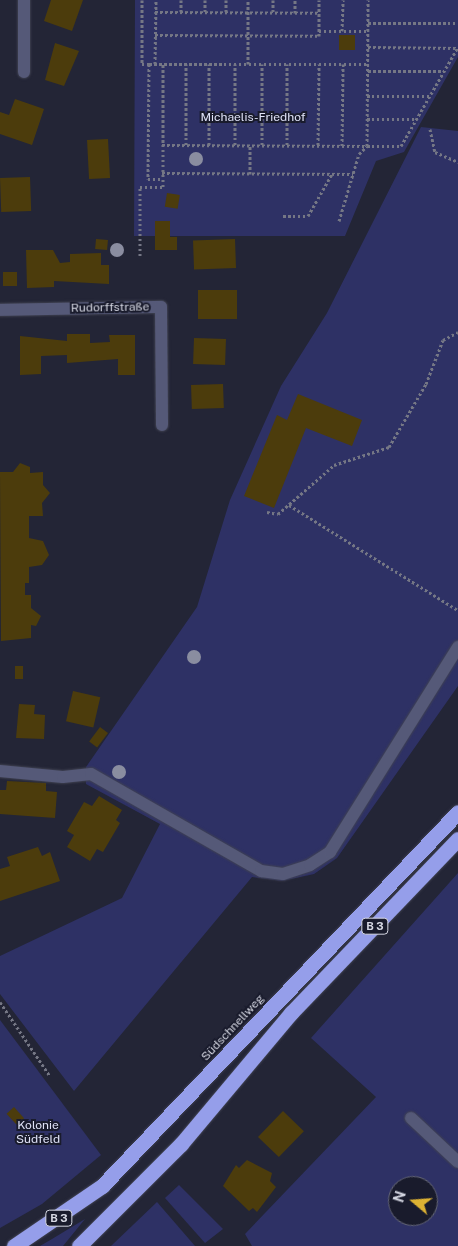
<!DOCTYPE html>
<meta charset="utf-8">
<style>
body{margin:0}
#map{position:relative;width:458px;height:1246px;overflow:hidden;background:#232536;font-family:"Public Sans",sans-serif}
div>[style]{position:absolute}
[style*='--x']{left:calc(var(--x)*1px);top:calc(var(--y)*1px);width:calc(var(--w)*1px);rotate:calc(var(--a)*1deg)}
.green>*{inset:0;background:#2e3165}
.building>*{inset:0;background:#4c3c0c;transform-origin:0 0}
.path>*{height:3px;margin-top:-1.5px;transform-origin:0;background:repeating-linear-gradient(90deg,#757785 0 2.5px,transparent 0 5px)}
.roads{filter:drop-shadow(0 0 1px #404252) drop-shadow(0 0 1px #404252)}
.minor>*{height:12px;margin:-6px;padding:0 6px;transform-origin:6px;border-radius:6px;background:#555978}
.highway>*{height:15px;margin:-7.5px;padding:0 7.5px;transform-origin:7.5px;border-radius:7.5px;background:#959eea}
.trees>*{width:14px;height:14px;margin:-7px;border-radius:50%;background:#8a8da0}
span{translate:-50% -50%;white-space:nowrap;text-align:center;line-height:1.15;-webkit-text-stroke:4px #191b2c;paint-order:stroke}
.shield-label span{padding:1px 4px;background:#191b2c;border:1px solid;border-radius:4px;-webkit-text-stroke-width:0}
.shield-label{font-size:11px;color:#d7d9e4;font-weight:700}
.park-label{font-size:12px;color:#dfe2f7}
.street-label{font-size:12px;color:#d7d9e4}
.north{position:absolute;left:388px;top:1176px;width:50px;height:50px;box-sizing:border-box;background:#191b2c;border:1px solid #656776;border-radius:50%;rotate:288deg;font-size:14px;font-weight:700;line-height:20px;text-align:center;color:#d7d9e4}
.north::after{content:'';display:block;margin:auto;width:18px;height:22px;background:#ddb233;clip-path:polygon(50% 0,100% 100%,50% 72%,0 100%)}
</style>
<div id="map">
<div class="green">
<i style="clip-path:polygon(135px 0,458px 0,458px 57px,404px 152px,376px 161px,345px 236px,134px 236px)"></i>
<i style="clip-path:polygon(421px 127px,458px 131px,458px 686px,337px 858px,314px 874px,282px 881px,252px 877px,74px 1091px,0 994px,0 956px,122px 898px,160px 824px,86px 784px,86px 767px,197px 607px,230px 500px,281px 386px,327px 313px)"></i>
<i style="clip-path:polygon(evenodd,458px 873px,458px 1246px,252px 1246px,245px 1234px,376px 1097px,311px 1038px,458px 873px,398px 1186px,428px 1186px,428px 1216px,398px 1216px,398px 1186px)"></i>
<i style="clip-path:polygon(0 1020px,101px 1155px,42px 1204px,0 1228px)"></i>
<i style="clip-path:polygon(179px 1185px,223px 1229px,205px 1243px,165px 1198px)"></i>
<i style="clip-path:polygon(157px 1202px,195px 1246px,111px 1246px)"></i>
<i style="clip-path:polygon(85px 1219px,63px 1246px,40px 1246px,52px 1239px)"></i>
</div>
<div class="building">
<i style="clip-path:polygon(51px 0,83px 0,72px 31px,44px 21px)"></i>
<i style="left:339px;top:35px;width:16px;height:15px"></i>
<i style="clip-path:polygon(55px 43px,79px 51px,64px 86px,45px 80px)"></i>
<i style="clip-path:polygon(15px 99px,44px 109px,32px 145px,0 134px,0 112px,9px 115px)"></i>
<i style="left:108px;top:139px;width:39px;height:21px;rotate:87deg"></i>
<i style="left:30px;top:177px;width:34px;height:30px;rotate:88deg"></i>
<i style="left:167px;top:193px;width:13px;height:14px;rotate:9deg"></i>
<i style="clip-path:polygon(155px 221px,170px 221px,170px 237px,177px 237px,177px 250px,155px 250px)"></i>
<i style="left:96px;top:239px;width:12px;height:10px;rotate:5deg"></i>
<i style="left:235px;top:239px;width:29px;height:42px;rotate:88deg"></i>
<i style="clip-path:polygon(26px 250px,53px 250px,60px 263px,70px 262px,70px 254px,101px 253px,101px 265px,109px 265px,109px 284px,54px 281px,54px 287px,27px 288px)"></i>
<i style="left:3px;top:272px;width:14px;height:14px"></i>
<i style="left:237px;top:290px;width:29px;height:39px;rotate:90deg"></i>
<i style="clip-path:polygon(67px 334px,90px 334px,90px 343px,110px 342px,109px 335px,135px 335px,135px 375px,118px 375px,118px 359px,67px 363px,67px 355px,41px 356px,41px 374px,20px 375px,20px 336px,67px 341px)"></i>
<i style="left:194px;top:338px;width:32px;height:26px;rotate:2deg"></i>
<i style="left:223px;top:384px;width:24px;height:32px;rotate:88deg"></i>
<i style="clip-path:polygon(298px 394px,362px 420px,352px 446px,306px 428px,274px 508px,244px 496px,277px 415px,287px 420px)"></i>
<i style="clip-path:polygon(20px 463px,30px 467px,30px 473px,43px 472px,43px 485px,50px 493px,42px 503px,43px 516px,29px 516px,29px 538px,43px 541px,49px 555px,42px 565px,29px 567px,29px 583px,25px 583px,25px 595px,31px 595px,31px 608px,41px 616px,36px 626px,31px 625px,31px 638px,1px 641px,0 472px,13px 472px)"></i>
<i style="left:15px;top:666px;width:8px;height:13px"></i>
<i style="left:73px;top:691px;width:28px;height:31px;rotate:13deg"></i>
<i style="clip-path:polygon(19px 704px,35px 705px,34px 714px,45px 715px,44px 739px,16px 738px)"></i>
<i style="left:100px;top:727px;width:10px;height:18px;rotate:37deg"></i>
<i style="clip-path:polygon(7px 781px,46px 783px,46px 791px,57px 792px,55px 818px,0 814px,0 790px,6px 790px)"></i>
<i style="clip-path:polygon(99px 796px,122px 810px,116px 820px,120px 823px,103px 852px,97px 849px,90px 861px,67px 847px,74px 835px,67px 831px,84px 802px,92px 806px)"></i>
<i style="clip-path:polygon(38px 847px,42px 856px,50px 852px,60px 881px,0 901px,0 869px,10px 866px,7px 857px)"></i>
<i style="left:14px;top:1107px;width:15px;height:10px;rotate:48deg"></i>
<i style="left:283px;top:1111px;width:29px;height:36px;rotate:44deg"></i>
<i style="clip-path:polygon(247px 1160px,272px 1173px,270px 1181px,276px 1187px,257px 1212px,253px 1208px,249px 1211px,223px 1186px,236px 1165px,239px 1168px)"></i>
</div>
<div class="path">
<i style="--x:142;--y:0;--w:64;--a:90"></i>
<i style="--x:142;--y:64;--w:7;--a:0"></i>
<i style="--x:149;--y:64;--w:115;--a:90.5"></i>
<i style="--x:148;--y:179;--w:14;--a:0"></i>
<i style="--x:155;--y:12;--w:164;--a:0.3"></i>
<i style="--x:181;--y:12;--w:12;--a:-90"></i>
<i style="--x:205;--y:12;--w:12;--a:-90"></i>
<i style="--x:226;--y:12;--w:12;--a:-90"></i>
<i style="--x:273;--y:12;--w:12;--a:-90"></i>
<i style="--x:295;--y:13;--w:13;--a:-90"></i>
<i style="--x:368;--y:23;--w:90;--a:0"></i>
<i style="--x:319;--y:31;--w:49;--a:0"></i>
<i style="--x:342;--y:31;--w:31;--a:-88"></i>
<i style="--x:155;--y:35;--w:164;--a:0.3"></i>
<i style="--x:319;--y:36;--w:36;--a:-90"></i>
<i style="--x:368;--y:47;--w:89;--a:0.6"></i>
<i style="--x:149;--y:64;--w:219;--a:0"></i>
<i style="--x:155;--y:64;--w:64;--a:-89.1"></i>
<i style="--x:248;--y:64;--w:64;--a:-90"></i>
<i style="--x:368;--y:71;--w:76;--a:0"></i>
<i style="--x:367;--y:96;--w:62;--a:0"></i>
<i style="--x:367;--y:119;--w:50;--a:0"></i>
<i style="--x:430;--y:129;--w:24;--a:78"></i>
<i style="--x:435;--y:152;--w:25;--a:23"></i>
<i style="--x:162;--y:145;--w:205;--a:0.3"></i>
<i style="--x:367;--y:146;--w:146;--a:-89.6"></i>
<i style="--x:186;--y:145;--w:81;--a:-90"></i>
<i style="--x:209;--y:145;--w:81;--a:-90"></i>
<i style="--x:235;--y:145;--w:81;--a:-90"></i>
<i style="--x:262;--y:145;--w:81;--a:-90"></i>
<i style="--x:287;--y:145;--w:81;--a:-90"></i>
<i style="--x:318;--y:145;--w:81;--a:-89.3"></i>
<i style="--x:342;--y:146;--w:82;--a:-89.3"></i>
<i style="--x:162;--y:173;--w:191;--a:0.3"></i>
<i style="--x:250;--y:174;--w:29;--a:-90"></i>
<i style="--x:283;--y:216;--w:25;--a:0"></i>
<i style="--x:308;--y:216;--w:48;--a:-60.3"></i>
<i style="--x:339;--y:221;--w:70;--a:-73.4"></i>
<i style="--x:359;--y:154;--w:11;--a:-45"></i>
<i style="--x:367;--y:146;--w:34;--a:0"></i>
<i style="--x:401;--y:146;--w:114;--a:-60.1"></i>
<i style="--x:140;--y:256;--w:69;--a:-90"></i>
<i style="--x:140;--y:187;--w:23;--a:0"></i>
<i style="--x:163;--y:187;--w:123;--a:-90"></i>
<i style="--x:289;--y:505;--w:199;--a:31.9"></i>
<i style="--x:267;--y:512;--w:11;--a:10"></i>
<i style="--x:278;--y:514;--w:74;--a:-41.2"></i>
<i style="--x:334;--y:465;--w:58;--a:-18.1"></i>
<i style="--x:389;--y:447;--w:73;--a:-59.6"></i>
<i style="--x:426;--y:384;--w:47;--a:-68.9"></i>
<i style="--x:443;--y:340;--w:17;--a:-28"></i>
<i style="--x:0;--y:1002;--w:89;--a:56"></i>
</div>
<div class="roads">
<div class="minor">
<i style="--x:24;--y:0;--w:72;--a:90"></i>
<i style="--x:0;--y:310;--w:161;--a:-1.1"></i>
<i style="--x:161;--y:307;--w:118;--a:89.5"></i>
<i style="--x:0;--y:771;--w:63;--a:5.4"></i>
<i style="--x:63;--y:777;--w:28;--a:-6"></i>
<i style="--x:91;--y:774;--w:196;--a:29.7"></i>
<i style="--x:261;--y:871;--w:22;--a:8"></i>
<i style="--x:283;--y:874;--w:28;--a:-18"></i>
<i style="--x:310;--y:865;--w:24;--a:-33"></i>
<i style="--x:330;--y:852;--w:242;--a:-58"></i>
<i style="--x:411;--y:1118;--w:64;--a:43.1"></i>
</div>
<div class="highway">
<i style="--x:14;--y:1246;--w:107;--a:-34.3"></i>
<i style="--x:102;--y:1186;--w:516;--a:-46.41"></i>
<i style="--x:79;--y:1246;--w:144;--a:-45"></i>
<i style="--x:181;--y:1144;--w:171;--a:-50"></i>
<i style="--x:291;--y:1013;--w:241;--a:-46.2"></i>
</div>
</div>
<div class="trees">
<i style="left:196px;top:159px"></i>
<i style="left:117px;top:250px"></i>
<i style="left:194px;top:657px"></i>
<i style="left:119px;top:772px"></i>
</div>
<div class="shield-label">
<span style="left:375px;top:926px">B 3</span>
<span style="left:59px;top:1218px">B 3</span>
</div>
<div class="park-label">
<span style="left:253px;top:118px">Michaelis-Friedhof</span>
<span style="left:38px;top:1133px">Kolonie<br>Südfeld</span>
</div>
<div class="street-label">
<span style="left:110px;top:308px;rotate:-1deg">Rudorffstraße</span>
<span style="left:233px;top:1028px;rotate:-47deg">Südschnellweg</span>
</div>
<div class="north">N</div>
</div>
